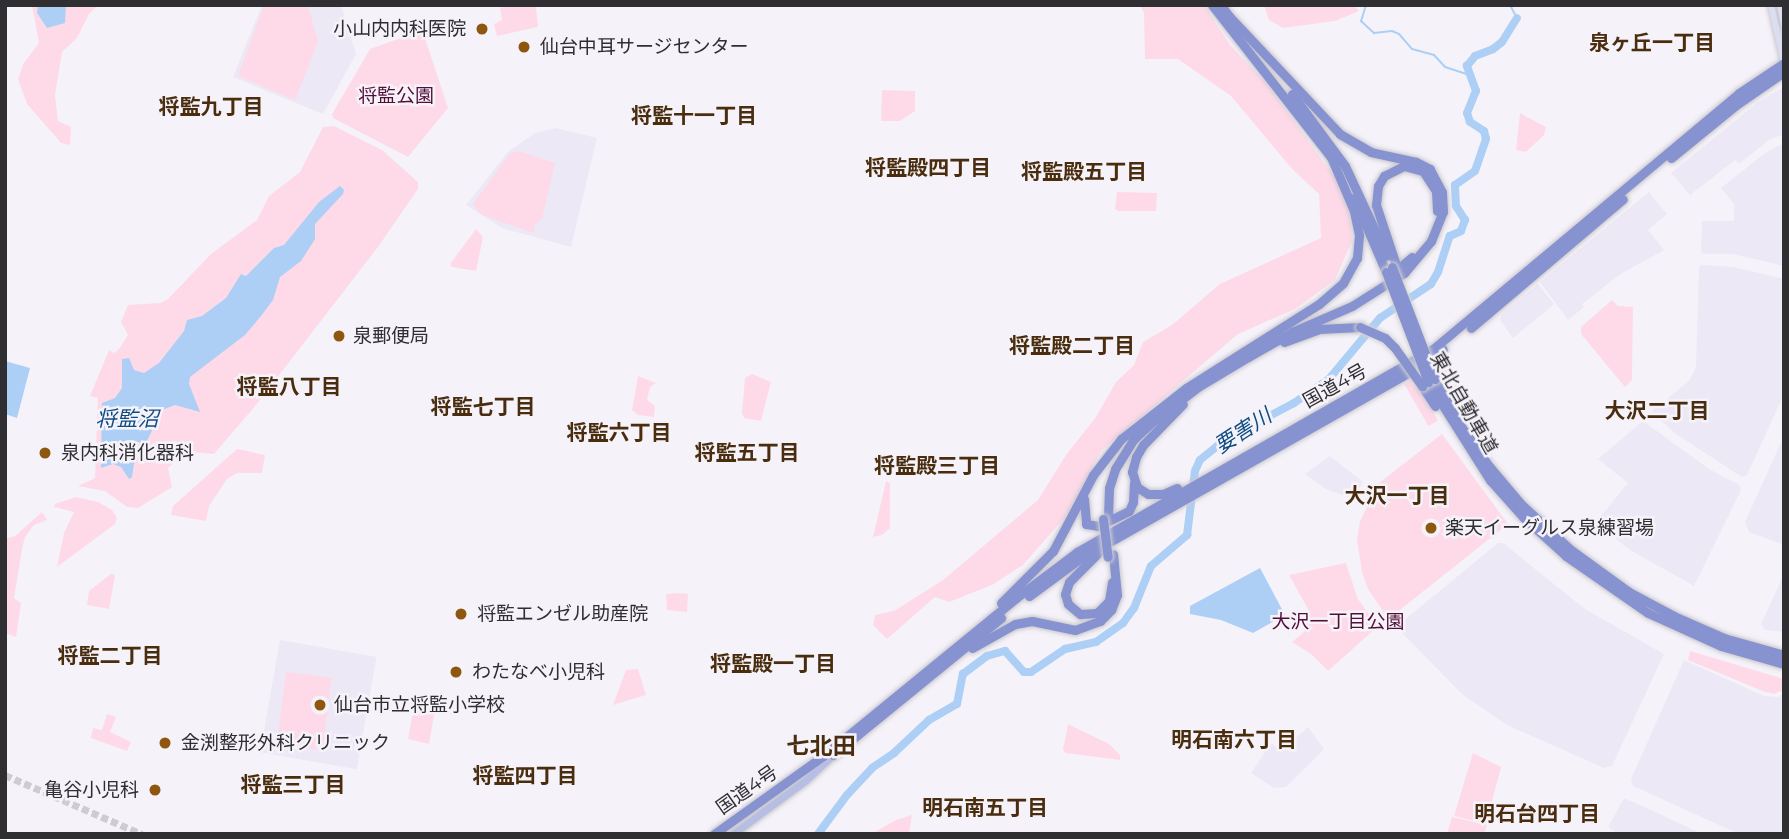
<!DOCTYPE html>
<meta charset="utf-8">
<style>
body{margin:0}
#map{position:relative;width:1789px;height:839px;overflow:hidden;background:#f5f3f9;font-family:Montserrat,"Noto Sans JP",sans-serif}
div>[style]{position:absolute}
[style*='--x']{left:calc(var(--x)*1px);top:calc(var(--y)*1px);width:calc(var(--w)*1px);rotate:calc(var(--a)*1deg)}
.built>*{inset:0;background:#ece8f5;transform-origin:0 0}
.green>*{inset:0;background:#fedae9;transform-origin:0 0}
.water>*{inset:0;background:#adcff5}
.stream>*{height:2px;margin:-1px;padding:0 1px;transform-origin:1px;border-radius:1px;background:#adcff5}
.river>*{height:8px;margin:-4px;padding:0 4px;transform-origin:4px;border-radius:4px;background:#adcff5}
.primary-tunnel>*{height:7px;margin-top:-3.5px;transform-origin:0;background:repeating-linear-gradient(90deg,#cdccd1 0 7px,transparent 0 10.5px)}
.roads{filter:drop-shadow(0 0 2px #c9c7cd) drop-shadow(0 0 2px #c9c7cd)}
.secondary>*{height:6px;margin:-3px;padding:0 3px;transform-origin:3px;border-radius:3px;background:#dbdef1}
.primary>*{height:7px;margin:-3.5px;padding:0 3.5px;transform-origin:3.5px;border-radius:3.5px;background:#b7bee3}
.highway>*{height:9px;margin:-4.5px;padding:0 4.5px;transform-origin:4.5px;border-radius:4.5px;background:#8792d0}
.bridges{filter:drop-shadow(0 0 2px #d1d1d2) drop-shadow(0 0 2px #d1d1d2)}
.highway-bridge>*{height:9px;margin:-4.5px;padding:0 4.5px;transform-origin:4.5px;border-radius:4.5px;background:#8792d0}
.dots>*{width:19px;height:19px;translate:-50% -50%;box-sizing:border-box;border:4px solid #f5f3f9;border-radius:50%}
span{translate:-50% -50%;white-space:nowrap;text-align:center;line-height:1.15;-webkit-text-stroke:5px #f5f3f9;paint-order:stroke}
.poi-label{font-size:19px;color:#2f2e31}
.right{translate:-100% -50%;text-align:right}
.left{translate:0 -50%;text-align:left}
.park-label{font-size:19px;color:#540d36}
.street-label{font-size:19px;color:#2f2e31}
.neighbourhood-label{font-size:21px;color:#492d0e;font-weight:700}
.water-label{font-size:21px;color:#0f4b83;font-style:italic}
.quarter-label{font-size:23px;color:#492d0e;font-weight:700}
.frame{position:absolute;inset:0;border:7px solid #2f2e31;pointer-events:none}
</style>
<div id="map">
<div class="built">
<i style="clip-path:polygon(262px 5px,341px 5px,356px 54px,323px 114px,233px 77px)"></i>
<i style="clip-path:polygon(1782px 88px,1784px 134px,1769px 140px,1739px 164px,1735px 160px,1690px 195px,1671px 173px,1757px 103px)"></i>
<i style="clip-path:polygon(555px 128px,597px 138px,571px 247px,502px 228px,466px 205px,509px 151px,535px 133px)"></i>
<i style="clip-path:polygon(1784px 143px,1784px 266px,1733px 254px,1704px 254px,1701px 251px,1702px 221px,1734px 221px,1734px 204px,1721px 188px,1765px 153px)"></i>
<i style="clip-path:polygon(1649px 192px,1667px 214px,1648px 230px,1664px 250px,1619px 275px,1582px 304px,1584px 307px,1568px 320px,1540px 282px)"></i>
<i style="clip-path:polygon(1702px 265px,1733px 267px,1784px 279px,1784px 394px,1747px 475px,1742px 477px,1676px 434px,1651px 412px,1690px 380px,1696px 367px,1699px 267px)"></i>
<i style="clip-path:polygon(1538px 284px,1554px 304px,1513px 338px,1500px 320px,1501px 315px)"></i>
<i style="clip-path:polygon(1643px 421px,1709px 469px,1739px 485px,1741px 490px,1694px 586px,1630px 550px,1595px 523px,1628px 483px,1598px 459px)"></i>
<i style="clip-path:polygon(1784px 436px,1784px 545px,1749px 532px,1745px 522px)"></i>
<i style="clip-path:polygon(1330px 456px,1363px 482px,1353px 499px,1326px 489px,1305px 474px)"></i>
<i style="clip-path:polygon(1498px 543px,1503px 543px,1585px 609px,1664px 654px,1612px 766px,1604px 768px,1507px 725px,1463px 695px,1396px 627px)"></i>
<i style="clip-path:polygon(1784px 574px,1784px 632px,1765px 630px,1761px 624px)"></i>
<i style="left:280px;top:640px;width:98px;height:114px;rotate:10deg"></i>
<i style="clip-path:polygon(1684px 660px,1764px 696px,1778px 697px,1784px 693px,1784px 834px,1739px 834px,1633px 786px,1631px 779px)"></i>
<i style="clip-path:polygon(1308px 727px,1324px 749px,1286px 787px,1274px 788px,1251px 773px,1271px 743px,1281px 751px)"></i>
<i style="clip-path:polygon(1624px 798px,1651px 810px,1702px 834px,1618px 834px,1608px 827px)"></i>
</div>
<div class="green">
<i style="clip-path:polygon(32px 5px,98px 5px,89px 14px,77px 38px,62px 52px,55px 95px,58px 121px,71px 127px,70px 145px,61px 143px,27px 104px,18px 79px,23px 64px,39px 43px)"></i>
<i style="clip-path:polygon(264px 5px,305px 5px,309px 9px,318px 42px,295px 100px,238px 76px)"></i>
<i style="clip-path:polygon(513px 5px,536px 7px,538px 27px,497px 36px,494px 24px,502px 20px,500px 8px)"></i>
<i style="clip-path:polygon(1140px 5px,1204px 5px,1230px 45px,1265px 82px,1336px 179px,1349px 210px,1352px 241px,1335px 280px,1295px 309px,1238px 334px,1101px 451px,1066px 516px,1023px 565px,992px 585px,949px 602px,935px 597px,887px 639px,873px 625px,875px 615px,894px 611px,943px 580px,1038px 500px,1066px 455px,1096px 417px,1116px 382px,1134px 365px,1143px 342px,1172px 325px,1220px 284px,1321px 238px,1319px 194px,1292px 169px,1231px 96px,1178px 59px,1145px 59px,1144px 13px)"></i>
<i style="clip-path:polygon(1264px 5px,1353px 5px,1359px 11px,1335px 21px,1283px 28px,1269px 20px)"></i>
<i style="clip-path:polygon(420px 31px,423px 32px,448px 108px,408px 157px,333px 118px,332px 114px,370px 49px)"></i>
<i style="clip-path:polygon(882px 90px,915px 91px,915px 111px,900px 121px,881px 121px)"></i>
<i style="clip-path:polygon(1520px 113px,1546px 127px,1544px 135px,1526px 152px,1516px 150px)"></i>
<i style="clip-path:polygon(334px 126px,382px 150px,418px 182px,418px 189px,378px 247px,256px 405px,214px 454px,191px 452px,181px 462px,175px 462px,168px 468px,172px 487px,138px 508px,127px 507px,105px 491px,78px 486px,95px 478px,98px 398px,90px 396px,109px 350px,114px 353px,119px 349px,128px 335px,121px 322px,128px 305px,160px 303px,168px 299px,211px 254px,257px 220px,269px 196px,300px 172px,323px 127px)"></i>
<i style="clip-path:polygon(519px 151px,555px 163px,542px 219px,534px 225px,534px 233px,482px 215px,473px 204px,510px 153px)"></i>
<i style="clip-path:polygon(1117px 192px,1157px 193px,1156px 211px,1118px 211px,1115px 209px)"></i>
<i style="clip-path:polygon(476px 229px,483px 237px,476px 271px,452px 267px,450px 264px)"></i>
<i style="clip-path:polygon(1612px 300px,1618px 306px,1633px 307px,1632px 380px,1625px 387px,1581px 334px,1581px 327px)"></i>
<i style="clip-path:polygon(1445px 361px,1464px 400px,1458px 406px,1439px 365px)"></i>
<i style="clip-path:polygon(752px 374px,771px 382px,761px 421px,744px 418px,742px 413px,745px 378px)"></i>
<i style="clip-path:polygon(638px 376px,656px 383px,650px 387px,647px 400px,655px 406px,654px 417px,638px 415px,632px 410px)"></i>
<i style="left:1414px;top:379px;width:48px;height:11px;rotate:60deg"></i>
<i style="clip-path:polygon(1442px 434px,1508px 524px,1391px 617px,1387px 617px,1368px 589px,1362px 572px,1357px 540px,1360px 521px,1379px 483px)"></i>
<i style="clip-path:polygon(237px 449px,265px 455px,262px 473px,237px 473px,227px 479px,209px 506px,206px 521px,171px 515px,173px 506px)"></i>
<i style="clip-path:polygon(886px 481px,890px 483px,890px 528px,882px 535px,873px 537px)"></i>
<i style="clip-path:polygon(76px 497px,98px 502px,112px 510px,117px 518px,115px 524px,57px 567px,64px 533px,74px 512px,54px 507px,55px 504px)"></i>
<i style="clip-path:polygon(42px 512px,47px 520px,34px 525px,25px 537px,22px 549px,14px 598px,21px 603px,16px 637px,5px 633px,5px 539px,15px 536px)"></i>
<i style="clip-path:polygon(1346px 563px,1358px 599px,1376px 624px,1375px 629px,1328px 671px,1311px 654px,1292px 642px,1304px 632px,1309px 618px,1308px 609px,1289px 575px)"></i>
<i style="clip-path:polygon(112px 573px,115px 576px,109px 609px,87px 605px,89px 591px)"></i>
<i style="clip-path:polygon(680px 593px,688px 594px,687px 612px,667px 610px,666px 594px)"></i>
<i style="clip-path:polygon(1690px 651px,1784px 679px,1784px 690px,1774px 694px,1765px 692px,1688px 660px)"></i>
<i style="clip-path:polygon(638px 669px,646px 695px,613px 705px,626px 670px)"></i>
<i style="left:286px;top:672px;width:46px;height:73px;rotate:7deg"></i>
<i style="clip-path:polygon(420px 694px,437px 698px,429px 744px,408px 739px,416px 696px)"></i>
<i style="clip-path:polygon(107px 714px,116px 717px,110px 732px,131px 742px,127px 751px,91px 738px,93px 728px,102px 730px)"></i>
<i style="clip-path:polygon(1068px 724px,1109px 744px,1120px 755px,1120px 760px,1066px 753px,1063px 750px)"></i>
<i style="clip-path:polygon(1473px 753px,1501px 767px,1486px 824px,1454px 816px)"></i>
<i style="clip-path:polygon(912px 815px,909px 834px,871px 834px,896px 820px)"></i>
<i style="clip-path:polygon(1452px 817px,1487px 825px,1484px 834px,1447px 834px)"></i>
</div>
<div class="water">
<i style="clip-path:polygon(38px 5px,66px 5px,65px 23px,47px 28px,37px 13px)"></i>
<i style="clip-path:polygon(340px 186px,344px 190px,343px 194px,315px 224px,315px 239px,301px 261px,280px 277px,273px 300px,261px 316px,245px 335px,190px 377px,189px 384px,200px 412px,175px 405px,162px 410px,147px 441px,137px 443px,132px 477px,129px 479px,121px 467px,113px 464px,101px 468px,102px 403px,115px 398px,122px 388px,122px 359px,129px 358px,134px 370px,144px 373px,159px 363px,184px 331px,187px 320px,202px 316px,226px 298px,241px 274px,246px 276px,274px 248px,284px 245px,319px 202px)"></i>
<i style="clip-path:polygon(5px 361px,30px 368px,17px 418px,5px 414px)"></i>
<i style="clip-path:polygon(1260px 568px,1285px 615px,1253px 633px,1221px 620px,1190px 614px,1190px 606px)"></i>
</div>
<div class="stream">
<i style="--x:1366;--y:5;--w:17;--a:107"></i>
<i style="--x:1361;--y:21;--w:18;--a:43"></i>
<i style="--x:1374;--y:33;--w:18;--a:-6"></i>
<i style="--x:1392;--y:31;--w:8;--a:23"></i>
<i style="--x:1399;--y:34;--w:20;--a:49"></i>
<i style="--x:1412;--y:49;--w:23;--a:15"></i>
<i style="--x:1434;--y:55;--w:16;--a:47"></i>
<i style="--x:1445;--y:67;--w:25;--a:18"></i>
<i style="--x:1510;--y:5;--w:15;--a:62"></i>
</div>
<div class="river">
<i style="--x:818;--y:834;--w:49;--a:-53.4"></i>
<i style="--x:847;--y:795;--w:37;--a:-47"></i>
<i style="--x:872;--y:768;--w:27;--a:-34"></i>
<i style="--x:894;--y:753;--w:48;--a:-43.3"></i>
<i style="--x:929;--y:720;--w:32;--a:-30"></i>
<i style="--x:957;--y:704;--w:31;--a:-79"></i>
<i style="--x:963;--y:674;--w:30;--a:-37"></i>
<i style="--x:987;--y:656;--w:19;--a:-16"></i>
<i style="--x:1005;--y:651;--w:28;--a:48"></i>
<i style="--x:1024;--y:672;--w:7;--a:0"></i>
<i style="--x:1031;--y:672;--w:41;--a:-34.1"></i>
<i style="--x:1065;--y:649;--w:32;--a:-13"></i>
<i style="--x:1096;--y:642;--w:33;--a:-35"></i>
<i style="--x:1123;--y:623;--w:19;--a:-54"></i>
<i style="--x:1134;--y:608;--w:45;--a:-68"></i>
<i style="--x:1151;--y:566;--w:48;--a:-40.7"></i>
<i style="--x:1187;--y:535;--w:64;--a:-82.9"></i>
<i style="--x:1195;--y:471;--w:12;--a:-66"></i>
<i style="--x:1200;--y:460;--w:33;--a:-39"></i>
<i style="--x:1226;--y:439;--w:77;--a:-27.9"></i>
<i style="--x:1294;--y:403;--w:42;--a:-34.4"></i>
<i style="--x:1329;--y:379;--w:80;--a:-50.1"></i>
<i style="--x:1380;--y:318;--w:61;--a:-33.7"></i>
<i style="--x:1431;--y:284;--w:14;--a:-60"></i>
<i style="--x:1438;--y:272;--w:38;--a:-72"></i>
<i style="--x:1450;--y:236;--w:12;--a:-24"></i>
<i style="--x:1461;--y:231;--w:12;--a:-70"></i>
<i style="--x:1465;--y:220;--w:17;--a:-123"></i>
<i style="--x:1456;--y:206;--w:21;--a:-93"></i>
<i style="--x:1455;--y:185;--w:24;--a:-35"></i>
<i style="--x:1475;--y:171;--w:34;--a:-71"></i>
<i style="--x:1486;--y:139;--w:8;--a:-104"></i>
<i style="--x:1484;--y:131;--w:17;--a:-147"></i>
<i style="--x:1470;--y:122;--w:9;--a:-108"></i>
<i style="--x:1467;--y:113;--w:24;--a:-68"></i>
<i style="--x:1476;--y:91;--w:27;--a:-110"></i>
<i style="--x:1467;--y:66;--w:13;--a:-51"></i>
<i style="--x:1475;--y:56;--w:19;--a:-21"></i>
<i style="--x:1493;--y:49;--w:11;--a:-38"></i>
<i style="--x:1502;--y:42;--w:28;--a:-58"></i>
</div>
<div class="primary-tunnel">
<i style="--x:5;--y:775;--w:149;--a:23.3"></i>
</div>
<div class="roads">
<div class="secondary">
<i style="--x:1771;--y:5;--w:58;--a:77.2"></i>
<i style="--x:1780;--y:5;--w:20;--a:79"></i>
</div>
<div class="primary">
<i style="--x:733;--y:834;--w:91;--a:-36.5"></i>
<i style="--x:806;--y:780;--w:37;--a:-43"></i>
</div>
<div class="highway">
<i style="--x:1212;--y:5;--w:198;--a:52"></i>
<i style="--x:1221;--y:5;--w:16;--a:55"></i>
<i style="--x:1292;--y:94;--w:89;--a:53.6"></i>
<i style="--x:1345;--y:166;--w:99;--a:65"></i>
<i style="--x:1671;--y:158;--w:84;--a:-39.2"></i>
<i style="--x:1736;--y:105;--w:58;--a:-34.5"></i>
<i style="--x:1354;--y:198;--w:81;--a:66.6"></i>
<i style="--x:1396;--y:265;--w:63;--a:-108.4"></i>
<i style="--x:1376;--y:205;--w:19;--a:-84"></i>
<i style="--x:1378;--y:186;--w:12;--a:-59"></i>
<i style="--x:1384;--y:176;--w:22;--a:-27"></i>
<i style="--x:1404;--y:166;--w:20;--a:15"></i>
<i style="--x:1423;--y:171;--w:24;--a:57"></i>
<i style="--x:1436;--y:191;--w:20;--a:87"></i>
<i style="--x:1388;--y:277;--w:31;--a:-40"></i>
<i style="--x:1471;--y:328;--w:199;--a:-40.3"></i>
<i style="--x:1284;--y:342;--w:37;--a:-20"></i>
<i style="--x:1319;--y:329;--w:41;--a:-2.8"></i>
<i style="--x:1435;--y:379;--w:49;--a:61.9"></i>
<i style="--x:1458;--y:422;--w:52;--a:55.1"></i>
<i style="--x:1488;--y:465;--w:51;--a:49.8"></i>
<i style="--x:1521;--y:504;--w:68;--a:42.6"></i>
<i style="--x:1571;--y:550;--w:72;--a:35.9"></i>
<i style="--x:1629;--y:592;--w:51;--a:28.1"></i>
<i style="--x:1674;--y:616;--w:55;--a:23.7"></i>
<i style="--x:1724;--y:638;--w:62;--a:15.8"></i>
<i style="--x:1428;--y:382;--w:116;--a:57.7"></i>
<i style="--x:1490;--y:480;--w:51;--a:48.2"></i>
<i style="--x:1524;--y:518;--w:57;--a:42.1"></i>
<i style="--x:1566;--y:556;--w:100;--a:34.8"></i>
<i style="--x:1648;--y:613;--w:80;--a:24.3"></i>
<i style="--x:1721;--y:646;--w:66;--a:15.9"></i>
<i style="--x:1422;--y:386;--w:24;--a:57"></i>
<i style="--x:1177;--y:488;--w:15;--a:157"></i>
<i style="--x:1163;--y:494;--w:15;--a:180"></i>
<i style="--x:1148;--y:494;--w:13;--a:-148"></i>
<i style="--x:1137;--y:487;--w:16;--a:-108"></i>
<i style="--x:1132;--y:472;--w:16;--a:-75"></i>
<i style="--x:1136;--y:457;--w:14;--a:-60"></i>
<i style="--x:1143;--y:445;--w:57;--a:-45.7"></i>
<i style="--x:1084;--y:499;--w:25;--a:85"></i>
<i style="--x:1086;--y:524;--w:12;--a:9"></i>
<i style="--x:1098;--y:526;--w:34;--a:-26"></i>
<i style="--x:1129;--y:511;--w:10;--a:-66"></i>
<i style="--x:1133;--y:502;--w:19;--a:-87"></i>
<i style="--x:1108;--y:517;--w:29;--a:-88"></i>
<i style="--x:1109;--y:488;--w:20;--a:-72"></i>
<i style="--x:1115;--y:469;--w:36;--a:-58"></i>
<i style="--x:1134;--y:439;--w:22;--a:-43"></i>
<i style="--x:1150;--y:424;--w:61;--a:-37.6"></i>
<i style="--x:1198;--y:387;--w:58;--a:-31"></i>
<i style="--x:1248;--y:357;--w:51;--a:-29.6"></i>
<i style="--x:1292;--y:332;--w:65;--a:-23.4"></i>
<i style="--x:1352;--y:306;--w:62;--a:-32.4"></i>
<i style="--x:1404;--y:273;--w:42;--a:-49.8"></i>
<i style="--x:1431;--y:241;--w:31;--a:-68"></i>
<i style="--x:1443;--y:212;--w:20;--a:-93"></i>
<i style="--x:1442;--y:192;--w:26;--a:-118"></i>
<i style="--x:1430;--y:169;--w:16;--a:-153"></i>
<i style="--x:1416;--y:162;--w:46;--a:-167.5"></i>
<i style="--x:1371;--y:152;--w:36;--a:-150"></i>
<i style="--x:1340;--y:134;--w:165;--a:-133.3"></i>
<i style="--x:1099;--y:552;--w:42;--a:135"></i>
<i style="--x:1069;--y:582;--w:13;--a:108"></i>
<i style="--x:1065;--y:594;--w:10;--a:73"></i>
<i style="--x:1068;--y:604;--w:16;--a:40"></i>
<i style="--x:1080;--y:614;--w:17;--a:-3"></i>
<i style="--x:1097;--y:613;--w:17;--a:-45"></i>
<i style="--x:1109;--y:601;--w:19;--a:-81"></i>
<i style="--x:1029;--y:596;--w:64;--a:-36.2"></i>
<i style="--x:1081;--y:558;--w:376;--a:-29.5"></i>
<i style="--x:1408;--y:373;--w:42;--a:-34.4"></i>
<i style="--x:1001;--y:603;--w:74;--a:-45"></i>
<i style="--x:1053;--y:551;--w:86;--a:-62.2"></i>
<i style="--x:1093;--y:475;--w:46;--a:-52.1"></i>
<i style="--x:1121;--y:439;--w:83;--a:-38.1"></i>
<i style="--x:1186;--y:388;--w:157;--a:-32.3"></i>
<i style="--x:1319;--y:304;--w:32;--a:-41"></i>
<i style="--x:1343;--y:283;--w:29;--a:-61"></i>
<i style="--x:1357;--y:258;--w:23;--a:-85"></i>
<i style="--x:1359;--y:235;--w:25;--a:-102"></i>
<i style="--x:1354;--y:211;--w:59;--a:-113.1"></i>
<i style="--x:972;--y:648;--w:49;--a:-29.2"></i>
<i style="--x:1015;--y:624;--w:17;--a:-10"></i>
<i style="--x:1032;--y:621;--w:44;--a:11.8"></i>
<i style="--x:1075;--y:630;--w:27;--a:-20"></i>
<i style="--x:1100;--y:621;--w:16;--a:-45"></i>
<i style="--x:1111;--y:610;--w:16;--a:-68"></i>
<i style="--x:1117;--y:595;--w:41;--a:-95.6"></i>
<i style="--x:833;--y:755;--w:217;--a:-39.2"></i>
<i style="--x:714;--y:834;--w:134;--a:-35.6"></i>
<i style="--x:823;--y:756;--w:249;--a:-39.3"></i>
<i style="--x:1016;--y:598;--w:76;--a:-37"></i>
<i style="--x:1077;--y:552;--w:410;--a:-29.7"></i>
<i style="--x:1433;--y:349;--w:399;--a:-39.9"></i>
<i style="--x:1739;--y:93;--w:54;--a:-33.7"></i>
</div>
</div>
<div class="bridges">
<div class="highway-bridge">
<i style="--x:1392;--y:267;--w:120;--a:69"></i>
<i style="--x:1386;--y:272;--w:118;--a:69.1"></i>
<i style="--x:1360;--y:327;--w:27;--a:24"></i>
<i style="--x:1385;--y:338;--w:14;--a:45"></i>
<i style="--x:1395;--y:348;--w:47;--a:54.6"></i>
<i style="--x:1103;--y:519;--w:38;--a:83"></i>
</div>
</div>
<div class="dots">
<i style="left:482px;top:29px;background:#8e560e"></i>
<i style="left:524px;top:47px;background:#8e560e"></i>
<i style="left:339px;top:336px;background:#8e560e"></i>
<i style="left:45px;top:453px;background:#8e560e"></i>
<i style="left:1431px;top:528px;background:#8e560e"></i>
<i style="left:461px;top:614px;background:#8e560e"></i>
<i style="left:456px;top:672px;background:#8e560e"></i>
<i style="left:320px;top:705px;background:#8e560e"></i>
<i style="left:165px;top:743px;background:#8e560e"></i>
<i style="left:155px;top:790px;background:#8e560e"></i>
</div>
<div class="poi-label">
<span class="right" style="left:466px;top:29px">小山内内科医院</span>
<span class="left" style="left:540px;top:47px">仙台中耳サージセンター</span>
<span class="left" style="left:353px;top:336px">泉郵便局</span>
<span class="left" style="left:61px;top:453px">泉内科消化器科</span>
<span class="left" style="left:1445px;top:528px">楽天イーグルス泉練習場</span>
<span class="left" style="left:477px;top:614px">将監エンゼル助産院</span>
<span class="left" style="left:472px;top:672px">わたなべ小児科</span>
<span class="left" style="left:334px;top:705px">仙台市立将監小学校</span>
<span class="left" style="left:181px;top:743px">金渕整形外科クリニック</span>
<span class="right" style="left:139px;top:790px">亀谷小児科</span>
</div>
<div class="park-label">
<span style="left:396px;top:96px">将監公園</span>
<span style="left:1338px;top:622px">大沢一丁目公園</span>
</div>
<div class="street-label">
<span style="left:1335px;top:386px;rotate:-29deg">国道4号</span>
<span style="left:1464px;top:403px;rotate:60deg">東北自動車道</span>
<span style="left:747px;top:790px;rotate:-35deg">国道4号</span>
</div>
<div class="neighbourhood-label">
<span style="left:1652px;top:43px">泉ヶ丘一丁目</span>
<span style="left:211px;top:107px">将監九丁目</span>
<span style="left:694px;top:116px">将監十一丁目</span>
<span style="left:928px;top:168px">将監殿四丁目</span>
<span style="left:1084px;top:172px">将監殿五丁目</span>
<span style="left:1072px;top:346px">将監殿二丁目</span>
<span style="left:289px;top:387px">将監八丁目</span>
<span style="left:483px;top:407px">将監七丁目</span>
<span style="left:1657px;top:411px">大沢二丁目</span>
<span style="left:619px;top:433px">将監六丁目</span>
<span style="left:747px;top:453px">将監五丁目</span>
<span style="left:937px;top:466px">将監殿三丁目</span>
<span style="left:1397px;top:496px">大沢一丁目</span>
<span style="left:110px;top:656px">将監二丁目</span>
<span style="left:773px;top:664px">将監殿一丁目</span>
<span style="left:1234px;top:740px">明石南六丁目</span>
<span style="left:525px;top:776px">将監四丁目</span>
<span style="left:293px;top:785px">将監三丁目</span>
<span style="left:985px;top:808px">明石南五丁目</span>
<span style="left:1537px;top:814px">明石台四丁目</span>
</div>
<div class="water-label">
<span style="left:127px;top:419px">将監沼</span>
<span style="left:1243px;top:431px;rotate:-33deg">要害川</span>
</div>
<div class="quarter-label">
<span style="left:821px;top:746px">七北田</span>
</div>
<div class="frame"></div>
</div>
